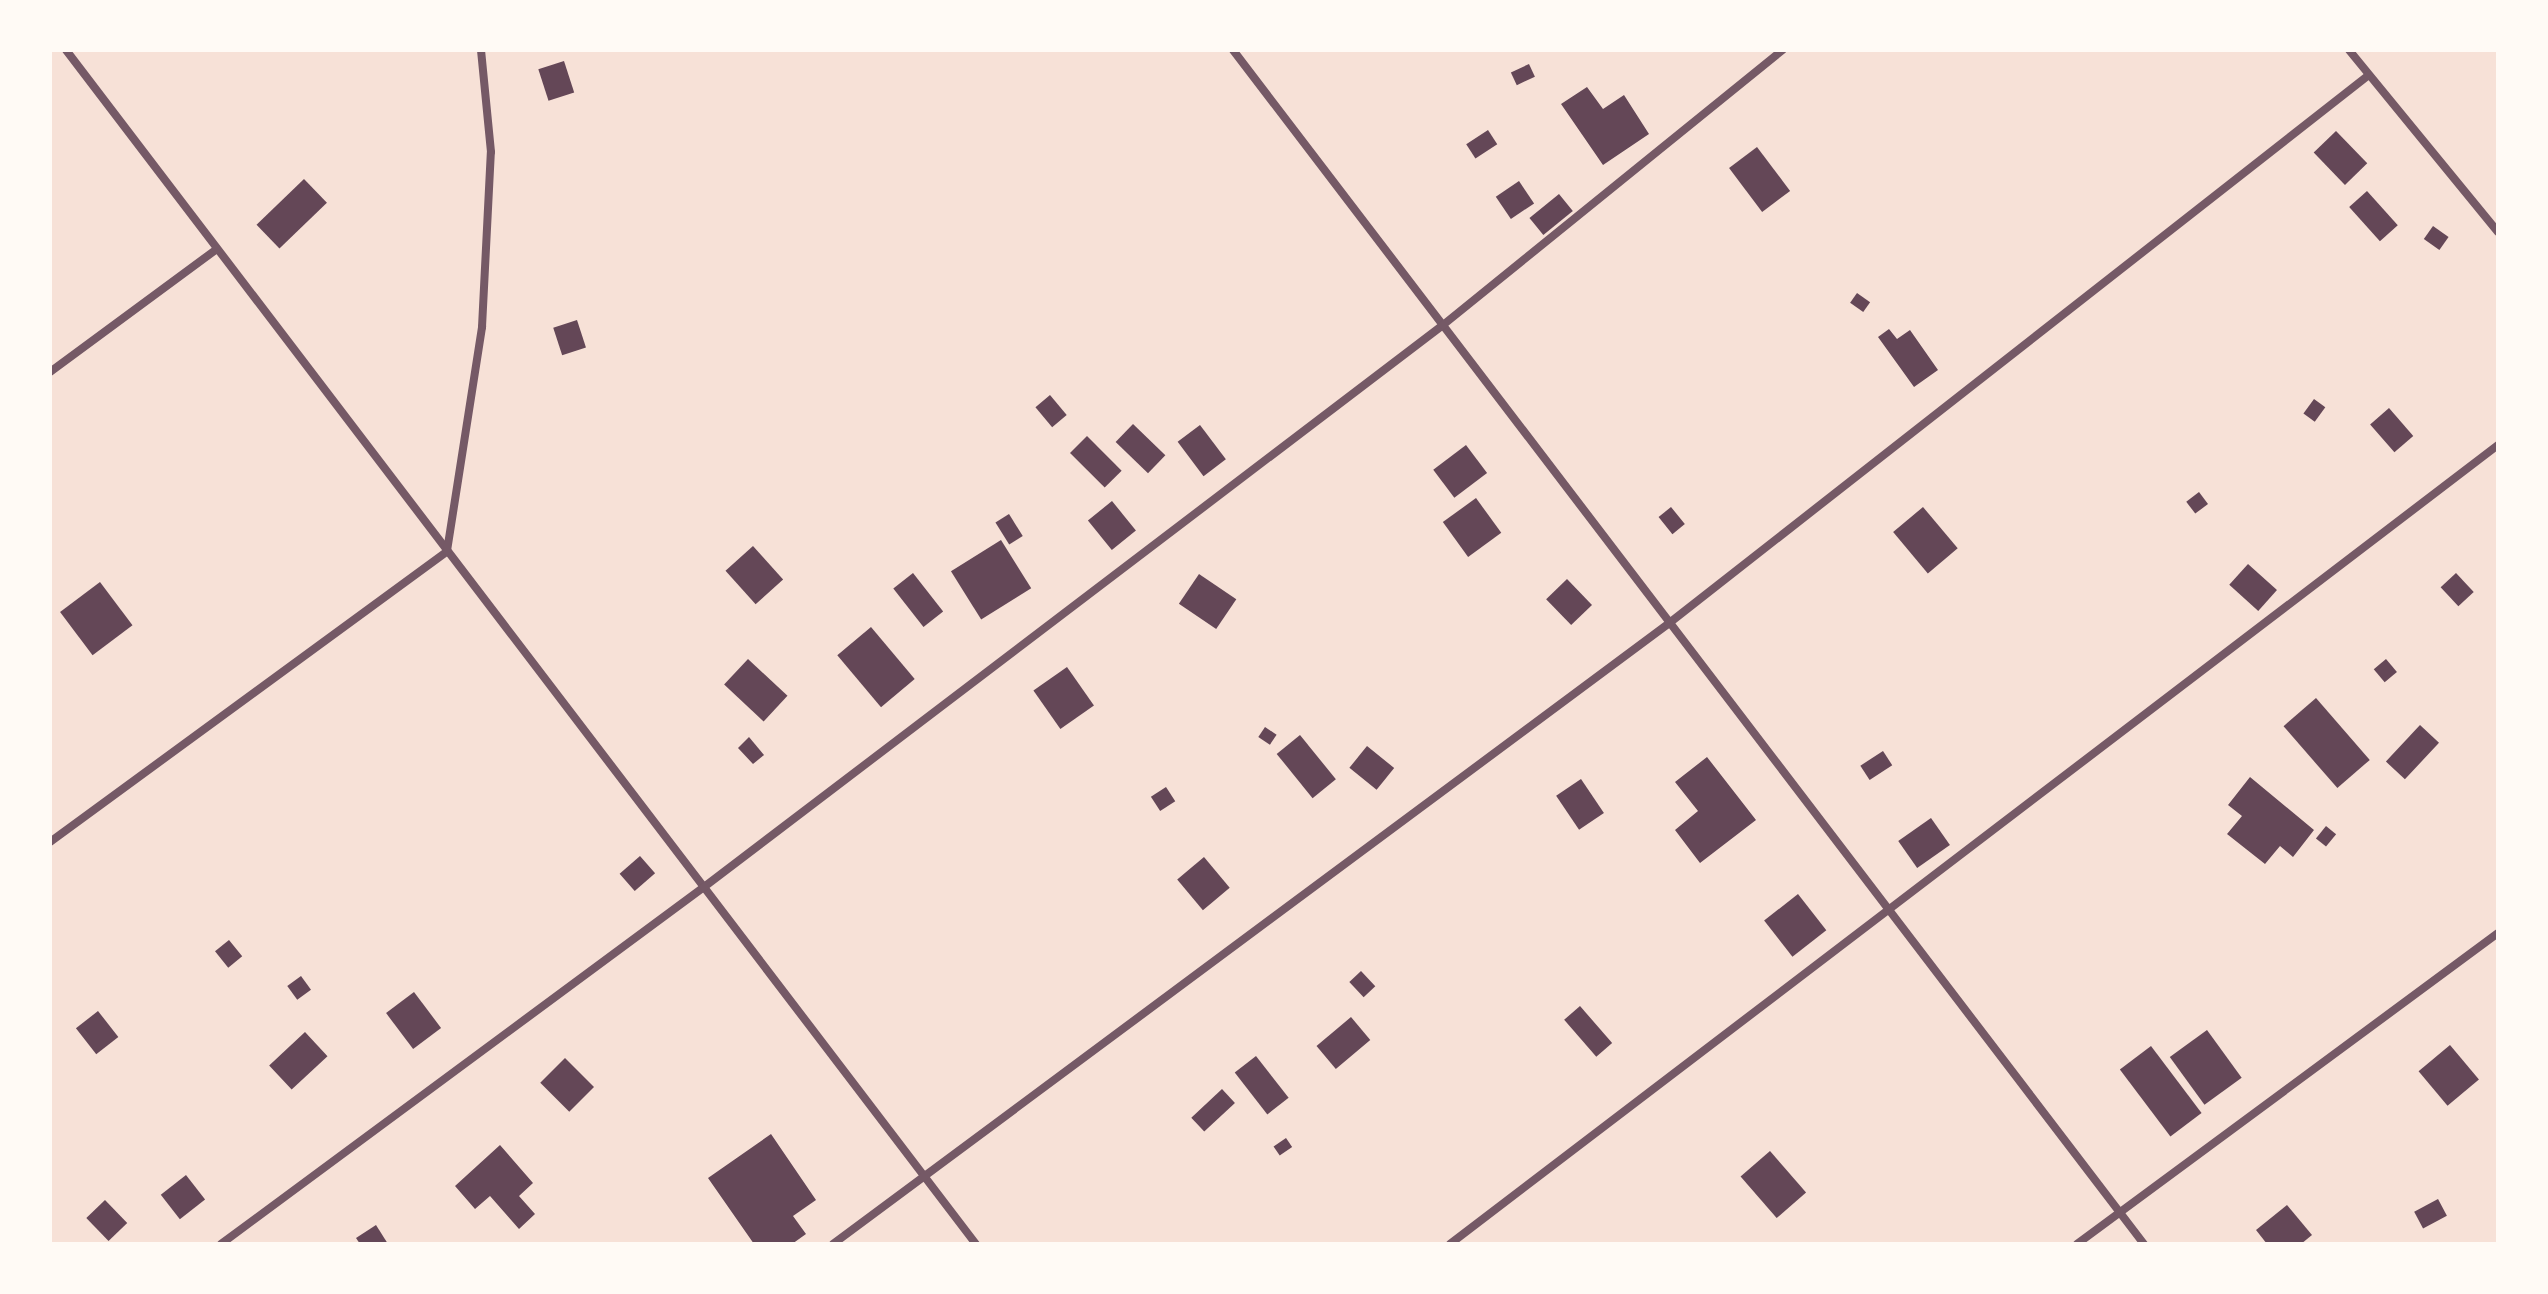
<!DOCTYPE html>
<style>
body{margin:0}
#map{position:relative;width:2548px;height:1294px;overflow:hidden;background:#f7e1d7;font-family:"Golos Text",sans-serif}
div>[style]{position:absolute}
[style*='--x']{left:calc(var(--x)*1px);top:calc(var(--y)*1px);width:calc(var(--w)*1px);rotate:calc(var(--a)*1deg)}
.building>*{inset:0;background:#644757;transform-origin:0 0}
.minor>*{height:8px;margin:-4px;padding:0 4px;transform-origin:4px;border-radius:4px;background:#755966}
span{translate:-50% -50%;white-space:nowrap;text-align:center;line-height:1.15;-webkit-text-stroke:6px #fffaf5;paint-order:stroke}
.frame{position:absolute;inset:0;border:52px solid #fffaf5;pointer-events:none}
</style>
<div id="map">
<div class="building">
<i style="left:564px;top:61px;width:33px;height:27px;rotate:72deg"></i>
<i style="left:1529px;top:64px;width:14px;height:20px;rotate:65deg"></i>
<i style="clip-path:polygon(1587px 87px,1603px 109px,1624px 95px,1649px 134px,1603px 165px,1561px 104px)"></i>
<i style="left:1488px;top:130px;width:17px;height:26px;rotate:57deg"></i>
<i style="left:2336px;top:131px;width:45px;height:31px;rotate:46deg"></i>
<i style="left:1757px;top:147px;width:55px;height:35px;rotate:53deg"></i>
<i style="left:304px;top:179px;width:33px;height:66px;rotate:46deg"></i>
<i style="left:1519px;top:181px;width:27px;height:28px;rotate:56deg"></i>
<i style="left:2367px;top:191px;width:46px;height:24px;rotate:48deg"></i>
<i style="left:1559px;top:194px;width:22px;height:38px;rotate:51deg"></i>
<i style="left:2433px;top:226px;width:19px;height:16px;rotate:35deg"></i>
<i style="left:1857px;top:293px;width:16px;height:12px;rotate:35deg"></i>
<i style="left:577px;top:320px;width:29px;height:25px;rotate:72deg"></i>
<i style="clip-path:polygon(1889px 329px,1897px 339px,1910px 330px,1938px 370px,1914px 387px,1878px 337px)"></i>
<i style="left:1050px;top:395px;width:26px;height:19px;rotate:50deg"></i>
<i style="left:2314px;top:399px;width:14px;height:18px;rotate:36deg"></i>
<i style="left:2389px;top:408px;width:37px;height:25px;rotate:49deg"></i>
<i style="left:1133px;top:424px;width:45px;height:25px;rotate:44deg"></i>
<i style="left:1200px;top:425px;width:43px;height:28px;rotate:53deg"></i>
<i style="left:1087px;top:436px;width:49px;height:24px;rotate:45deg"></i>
<i style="left:1466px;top:445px;width:35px;height:41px;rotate:53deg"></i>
<i style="left:2199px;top:492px;width:15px;height:16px;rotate:53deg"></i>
<i style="left:1476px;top:498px;width:43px;height:41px;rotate:54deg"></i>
<i style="left:1112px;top:501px;width:38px;height:31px;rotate:51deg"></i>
<i style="left:1671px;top:507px;width:22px;height:16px;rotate:51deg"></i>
<i style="left:1923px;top:507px;width:54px;height:39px;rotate:50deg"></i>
<i style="left:1009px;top:514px;width:26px;height:16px;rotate:58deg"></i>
<i style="left:1001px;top:540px;width:57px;height:59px;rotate:58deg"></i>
<i style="left:753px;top:546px;width:45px;height:37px;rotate:48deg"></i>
<i style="left:2248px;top:564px;width:39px;height:28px;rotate:42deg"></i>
<i style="left:913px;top:573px;width:49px;height:25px;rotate:52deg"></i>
<i style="left:2456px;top:573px;width:26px;height:21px;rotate:47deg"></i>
<i style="left:1199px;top:574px;width:45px;height:36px;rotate:34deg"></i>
<i style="left:1567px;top:579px;width:36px;height:29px;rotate:46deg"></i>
<i style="left:100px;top:582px;width:54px;height:50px;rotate:53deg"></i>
<i style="left:871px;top:627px;width:68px;height:44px;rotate:50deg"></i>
<i style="left:748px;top:659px;width:54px;height:35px;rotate:43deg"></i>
<i style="left:2386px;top:659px;width:17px;height:16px;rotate:50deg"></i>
<i style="left:1067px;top:667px;width:47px;height:41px;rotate:55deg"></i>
<i style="left:2316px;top:698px;width:82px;height:43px;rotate:49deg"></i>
<i style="left:2420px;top:725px;width:26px;height:50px;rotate:43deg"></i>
<i style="left:1265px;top:727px;width:14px;height:12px;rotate:34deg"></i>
<i style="left:1300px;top:735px;width:57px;height:30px;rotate:51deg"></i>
<i style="clip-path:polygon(749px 737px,764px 755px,753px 764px,738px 748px)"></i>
<i style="left:1367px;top:746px;width:35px;height:28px;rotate:39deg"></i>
<i style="left:1883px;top:751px;width:17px;height:27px;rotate:57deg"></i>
<i style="clip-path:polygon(1707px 757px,1756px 820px,1700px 863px,1675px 830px,1698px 811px,1675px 782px)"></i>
<i style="clip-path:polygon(2250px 777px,2314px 830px,2293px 857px,2280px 846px,2265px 864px,2227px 834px,2242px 816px,2228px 805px)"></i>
<i style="left:1581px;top:779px;width:41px;height:30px;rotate:56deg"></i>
<i style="left:1166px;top:787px;width:17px;height:18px;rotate:57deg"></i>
<i style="left:1931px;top:818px;width:33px;height:40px;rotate:55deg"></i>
<i style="left:2326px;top:826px;width:13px;height:16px;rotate:39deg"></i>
<i style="left:640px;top:856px;width:23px;height:27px;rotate:49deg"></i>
<i style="left:1204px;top:857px;width:40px;height:35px;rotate:50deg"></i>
<i style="left:1798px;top:894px;width:46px;height:43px;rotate:52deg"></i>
<i style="left:229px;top:940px;width:21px;height:18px;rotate:51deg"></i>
<i style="left:1361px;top:971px;width:21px;height:16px;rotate:47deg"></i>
<i style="left:301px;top:976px;width:17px;height:17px;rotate:54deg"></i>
<i style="left:414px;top:992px;width:45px;height:35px;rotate:53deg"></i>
<i style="left:1580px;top:1006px;width:49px;height:21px;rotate:49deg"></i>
<i style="left:98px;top:1011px;width:33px;height:28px;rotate:52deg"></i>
<i style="left:1351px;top:1017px;width:30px;height:45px;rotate:50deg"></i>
<i style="left:2207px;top:1030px;width:59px;height:46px;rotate:54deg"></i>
<i style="left:305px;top:1032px;width:33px;height:49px;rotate:47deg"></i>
<i style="left:2450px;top:1045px;width:45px;height:41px;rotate:50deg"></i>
<i style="left:2151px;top:1046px;width:84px;height:39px;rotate:53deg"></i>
<i style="left:1256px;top:1056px;width:53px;height:27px;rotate:52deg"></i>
<i style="left:565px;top:1058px;width:41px;height:35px;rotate:45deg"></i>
<i style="left:1222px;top:1089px;width:19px;height:42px;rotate:47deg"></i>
<i style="clip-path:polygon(771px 1134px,816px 1200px,793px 1216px,806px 1234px,792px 1244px,754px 1244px,708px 1178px)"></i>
<i style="left:1286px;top:1138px;width:11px;height:15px;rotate:56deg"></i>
<i style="clip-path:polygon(500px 1145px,533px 1183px,519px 1196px,535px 1214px,519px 1229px,490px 1196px,475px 1209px,455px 1186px)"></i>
<i style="left:1770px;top:1151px;width:55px;height:39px;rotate:49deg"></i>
<i style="left:186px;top:1175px;width:31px;height:32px;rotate:52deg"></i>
<i style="left:2438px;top:1199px;width:19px;height:27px;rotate:62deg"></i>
<i style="left:105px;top:1200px;width:32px;height:26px;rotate:46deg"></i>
<i style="clip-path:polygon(2287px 1205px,2312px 1235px,2301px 1244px,2267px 1244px,2256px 1230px)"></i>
<i style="clip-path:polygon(376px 1225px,388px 1244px,360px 1244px,356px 1238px)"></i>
</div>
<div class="minor">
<i style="--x:66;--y:50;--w:1501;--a:52.69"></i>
<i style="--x:1233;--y:50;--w:1502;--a:52.66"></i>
<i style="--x:2349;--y:50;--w:235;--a:50.7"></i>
<i style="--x:50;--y:372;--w:207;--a:-36.4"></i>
<i style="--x:50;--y:842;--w:492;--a:-36.2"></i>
<i style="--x:447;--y:551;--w:227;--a:-81.1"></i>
<i style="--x:482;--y:327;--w:175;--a:-87.1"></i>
<i style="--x:491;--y:152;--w:102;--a:-95.6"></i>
<i style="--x:221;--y:1244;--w:601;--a:-36.47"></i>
<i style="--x:704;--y:887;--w:928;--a:-37.25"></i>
<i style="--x:1443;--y:325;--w:437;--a:-39"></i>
<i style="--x:833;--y:1244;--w:1040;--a:-36.59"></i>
<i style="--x:1668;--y:624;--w:890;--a:-38.07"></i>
<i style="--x:1450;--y:1244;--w:1318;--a:-37.32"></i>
<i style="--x:2077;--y:1244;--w:523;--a:-36.45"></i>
</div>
<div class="frame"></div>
</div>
